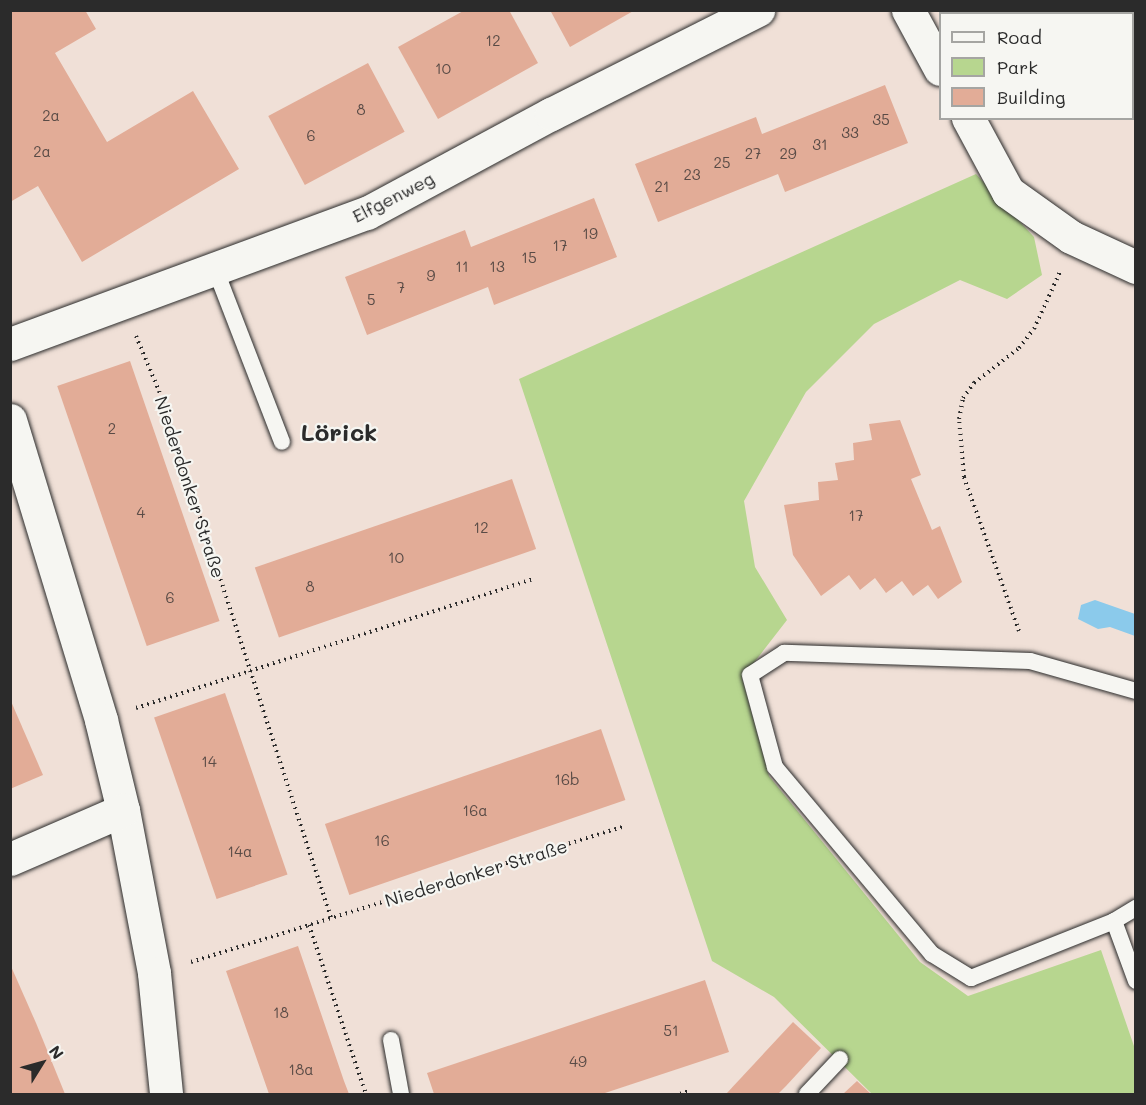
<!DOCTYPE html>
<meta charset="utf-8">
<style>
body{margin:0}
#map{position:relative;width:1146px;height:1105px;overflow:hidden;background:#f0e0d7;font-family:Mali,sans-serif}
div>[style]{position:absolute}
[style*='--x']{left:calc(var(--x)*1px);top:calc(var(--y)*1px);width:calc(var(--w)*1px);rotate:calc(var(--a)*1deg)}
.green>*{inset:0;background:#b7d68f}
.water>*{inset:0;background:#8bcaeb}
.building>*{inset:0;background:#e2ac97;transform-origin:0 0}
.path>*{height:4px;margin-top:-2px;transform-origin:0;background:repeating-linear-gradient(90deg,#2b2b2b 0 1.5px,transparent 0 6px)}
.roads{filter:drop-shadow(0 0 2px #2b2b2b) drop-shadow(0 0 2px #2b2b2b)}
.lane>*{height:16px;margin:-8px;padding:0 8px;transform-origin:8px;border-radius:8px;background:#f6f6f2}
.street>*{height:33px;margin:-16.5px;padding:0 16.5px;transform-origin:16.5px;border-radius:16.5px;background:#f6f6f2}
span{translate:-50% -50%;white-space:nowrap;text-align:center;line-height:1.15;-webkit-text-stroke:4.5px #f6f6f2;paint-order:stroke}
.number-label{font-size:15px;color:#594b46}
.number-label span{-webkit-text-stroke-width:0}
.street-label{font-size:18px;color:#2b2b2b}
.district-label{font-size:24px;color:#2b2b2b;font-weight:700}
.frame{position:absolute;inset:0;border:12px solid #2b2b2b;pointer-events:none}
.legend{position:absolute;left:939px;top:12px;width:195px;height:108px;box-sizing:border-box;background:#f6f6f2;border:2px solid #a5a5a2;margin:0;padding:8px 10px;list-style:none;font-size:18px;color:#2b2b2b}
.legend li{display:flex;align-items:center;gap:12px;height:30px}
.legend b{width:30px;border:2px solid #a5a5a2}
.north{position:absolute;left:12px;top:1033px;width:60px;height:60px;-webkit-text-stroke:4px #f6f6f2;paint-order:stroke;rotate:53deg;font-size:16px;font-weight:700;line-height:24px;text-align:center;color:#2b2b2b}
.north::after{content:'';display:block;margin:auto;width:21px;height:27px;background:#2b2b2b;clip-path:polygon(50% 0,100% 100%,50% 72%,0 100%)}
</style>
<div id="map">
<div class="green">
<i style="clip-path:polygon(976px 174px,1034px 237px,1042px 275px,1007px 299px,960px 280px,874px 324px,806px 392px,744px 501px,755px 567px,787px 620px,742px 678px,769px 776px,920px 962px,968px 996px,1101px 950px,1135px 1049px,1135px 1094px,872px 1094px,774px 997px,712px 961px,519px 379px)"></i>
</div>
<div class="water">
<i style="clip-path:polygon(1095px 600px,1135px 614px,1135px 636px,1110px 627px,1098px 629px,1078px 619px,1081px 605px)"></i>
</div>
<div class="building">
<i style="clip-path:polygon(10px 10px,85px 10px,96px 29px,55px 53px,107px 142px,193px 91px,239px 169px,82px 262px,38px 186px,10px 202px)"></i>
<i style="clip-path:polygon(465px 10px,509px 10px,538px 63px,438px 119px,398px 47px)"></i>
<i style="clip-path:polygon(550px 10px,635px 10px,570px 47px)"></i>
<i style="clip-path:polygon(968px 10px,1136px 10px,1136px 29px,1132px 30px,1132px 14px)"></i>
<i style="left:368px;top:63px;width:78px;height:113px;rotate:62deg"></i>
<i style="clip-path:polygon(885px 85px,908px 143px,785px 192px,778px 174px,658px 222px,635px 164px,756px 117px,762px 134px)"></i>
<i style="clip-path:polygon(594px 198px,617px 257px,494px 305px,488px 287px,367px 335px,345px 277px,465px 230px,471px 247px)"></i>
<i style="left:130px;top:361px;width:275px;height:77px;rotate:71deg"></i>
<i style="clip-path:polygon(900px 420px,921px 475px,911px 479px,932px 530px,940px 526px,962px 582px,938px 599px,928px 585px,913px 596px,902px 581px,886px 593px,875px 578px,860px 590px,849px 575px,821px 596px,793px 555px,784px 505px,819px 500px,818px 482px,838px 480px,835px 463px,854px 460px,853px 443px,872px 440px,869px 424px)"></i>
<i style="left:512px;top:479px;width:74px;height:272px;rotate:71deg"></i>
<i style="left:225px;top:693px;width:192px;height:75px;rotate:71deg"></i>
<i style="clip-path:polygon(10px 699px,43px 775px,10px 789px)"></i>
<i style="left:601px;top:729px;width:75px;height:292px;rotate:71deg"></i>
<i style="clip-path:polygon(298px 946px,344px 1081px,349px 1094px,269px 1094px,226px 971px)"></i>
<i style="clip-path:polygon(10px 964px,36px 1023px,65px 1094px,10px 1094px)"></i>
<i style="clip-path:polygon(705px 980px,729px 1052px,602px 1094px,434px 1094px,427px 1073px)"></i>
<i style="clip-path:polygon(793px 1022px,821px 1048px,786px 1086px,778px 1094px,726px 1094px)"></i>
<i style="clip-path:polygon(857px 1081px,871px 1094px,843px 1094px)"></i>
</div>
<div class="path">
<i style="--x:136;--y:336;--w:60;--a:67.3"></i>
<i style="--x:159;--y:391;--w:554;--a:71.92"></i>
<i style="--x:1019;--y:631;--w:164;--a:-109.7"></i>
<i style="--x:964;--y:477;--w:58;--a:-94.9"></i>
<i style="--x:959;--y:419;--w:21;--a:-79"></i>
<i style="--x:963;--y:398;--w:19;--a:-54"></i>
<i style="--x:974;--y:383;--w:57;--a:-37.9"></i>
<i style="--x:1019;--y:348;--w:24;--a:-52"></i>
<i style="--x:1034;--y:329;--w:63;--a:-65.5"></i>
<i style="--x:136;--y:708;--w:417;--a:-18"></i>
<i style="--x:309;--y:925;--w:178;--a:71.4"></i>
<i style="--x:191;--y:962;--w:452;--a:-17.4"></i>
<i style="--x:680;--y:1094;--w:9;--a:-18"></i>
</div>
<div class="roads">
<div class="lane">
<i style="--x:216;--y:271;--w:183;--a:68.9"></i>
<i style="--x:1136;--y:691;--w:110;--a:-164.2"></i>
<i style="--x:1030;--y:661;--w:246;--a:-178.1"></i>
<i style="--x:784;--y:653;--w:40;--a:147.1"></i>
<i style="--x:750;--y:675;--w:95;--a:74.8"></i>
<i style="--x:775;--y:767;--w:244;--a:50"></i>
<i style="--x:932;--y:954;--w:46;--a:31.6"></i>
<i style="--x:971;--y:978;--w:154;--a:-21.7"></i>
<i style="--x:1114;--y:921;--w:26;--a:-31"></i>
<i style="--x:1114;--y:921;--w:64;--a:69.9"></i>
<i style="--x:391;--y:1040;--w:55;--a:79.5"></i>
<i style="--x:807;--y:1094;--w:48;--a:-46.7"></i>
</div>
<div class="street">
<i style="--x:908;--y:10;--w:67;--a:61.5"></i>
<i style="--x:968;--y:118;--w:84;--a:61.6"></i>
<i style="--x:1008;--y:192;--w:77;--a:35.5"></i>
<i style="--x:1071;--y:237;--w:72;--a:24.8"></i>
<i style="--x:10;--y:344;--w:380;--a:-20.2"></i>
<i style="--x:367;--y:213;--w:209;--a:-28.3"></i>
<i style="--x:551;--y:114;--w:232;--a:-26.7"></i>
<i style="--x:10;--y:420;--w:313;--a:73.1"></i>
<i style="--x:101;--y:720;--w:93;--a:76.3"></i>
<i style="--x:123;--y:810;--w:166;--a:79.2"></i>
<i style="--x:154;--y:973;--w:122;--a:84.3"></i>
<i style="--x:10;--y:859;--w:123;--a:-23.4"></i>
</div>
</div>
<div class="number-label">
<span style="left:493px;top:41px">12</span>
<span style="left:443px;top:69px">10</span>
<span style="left:361px;top:110px">8</span>
<span style="left:51px;top:116px">2a</span>
<span style="left:881px;top:120px">35</span>
<span style="left:850px;top:133px">33</span>
<span style="left:311px;top:136px">6</span>
<span style="left:820px;top:145px">31</span>
<span style="left:42px;top:152px">2a</span>
<span style="left:753px;top:154px">27</span>
<span style="left:788px;top:154px">29</span>
<span style="left:722px;top:163px">25</span>
<span style="left:692px;top:175px">23</span>
<span style="left:662px;top:187px">21</span>
<span style="left:590px;top:234px">19</span>
<span style="left:560px;top:246px">17</span>
<span style="left:529px;top:258px">15</span>
<span style="left:462px;top:267px">11</span>
<span style="left:497px;top:267px">13</span>
<span style="left:431px;top:276px">9</span>
<span style="left:401px;top:288px">7</span>
<span style="left:371px;top:300px">5</span>
<span style="left:112px;top:429px">2</span>
<span style="left:141px;top:513px">4</span>
<span style="left:856px;top:516px">17</span>
<span style="left:481px;top:528px">12</span>
<span style="left:396px;top:558px">10</span>
<span style="left:310px;top:587px">8</span>
<span style="left:170px;top:598px">6</span>
<span style="left:209px;top:762px">14</span>
<span style="left:567px;top:780px">16b</span>
<span style="left:475px;top:811px">16a</span>
<span style="left:382px;top:841px">16</span>
<span style="left:240px;top:852px">14a</span>
<span style="left:281px;top:1013px">18</span>
<span style="left:671px;top:1031px">51</span>
<span style="left:578px;top:1062px">49</span>
<span style="left:301px;top:1070px">18a</span>
</div>
<div class="street-label">
<span style="left:393px;top:197px;rotate:-27deg">Elfgenweg</span>
<span style="left:190px;top:487px;rotate:72deg">Niederdonker Straße</span>
<span style="left:476px;top:873px;rotate:-17deg">Niederdonker Straße</span>
</div>
<div class="district-label">
<span style="left:339px;top:432px">Lörick</span>
</div>
<div class="frame"></div>
<ul class="legend">
<li><b style="height:8px;background:#f6f6f2"></b>Road</li>
<li><b style="height:16px;background:#b7d68f"></b>Park</li>
<li><b style="height:16px;background:#e2ac97"></b>Building</li>
</ul>
<div class="north">N</div>
</div>
